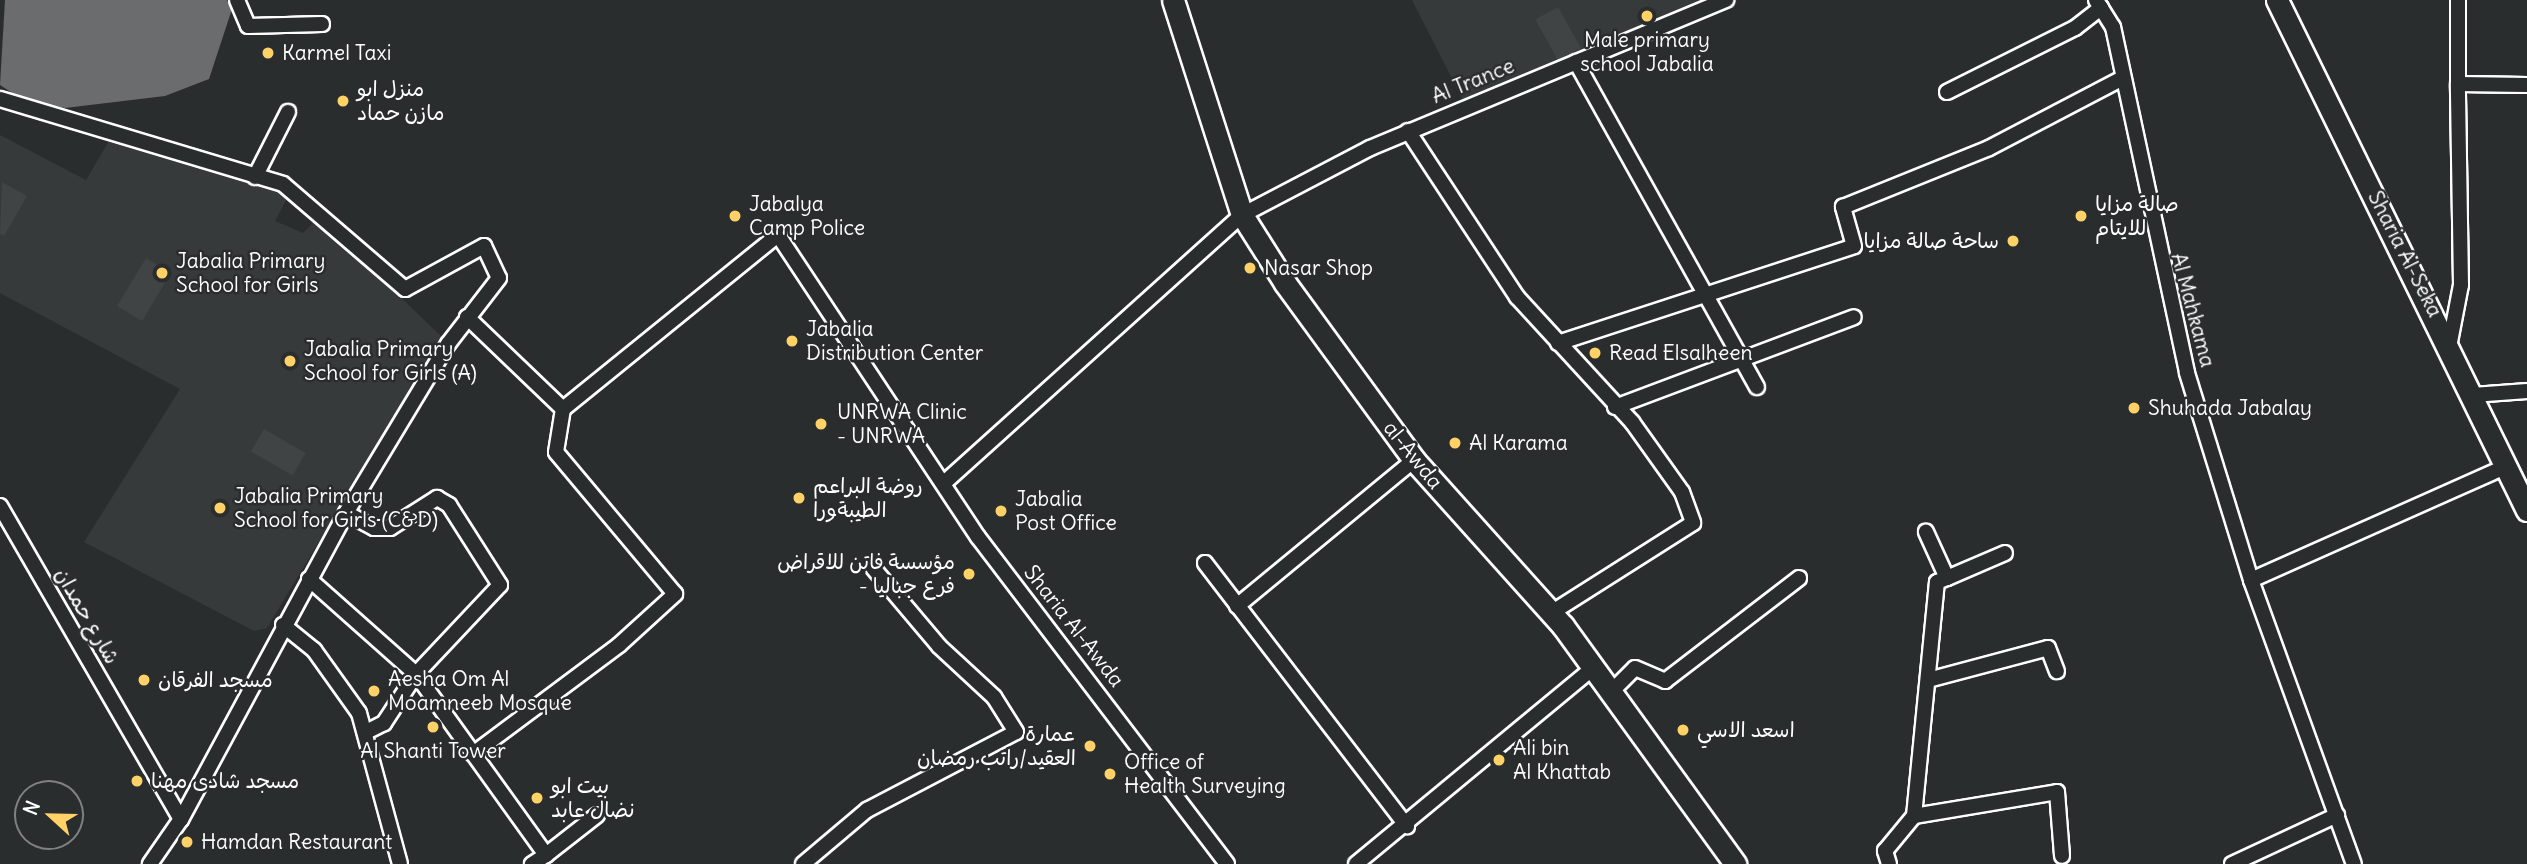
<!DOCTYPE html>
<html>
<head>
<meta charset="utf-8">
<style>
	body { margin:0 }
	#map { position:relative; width:2527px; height:864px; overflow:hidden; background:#2a2d2e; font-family:Delius,"Playpen Sans Arabic",sans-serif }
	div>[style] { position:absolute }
	.built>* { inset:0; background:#373a3b }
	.green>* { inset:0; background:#414445; transform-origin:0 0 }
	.water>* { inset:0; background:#6a6c6d }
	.roads { filter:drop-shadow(2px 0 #fff) drop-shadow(-2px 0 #fff) drop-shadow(0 2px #fff) drop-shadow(0 -2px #fff) }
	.street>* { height:14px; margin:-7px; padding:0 7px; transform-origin:7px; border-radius:7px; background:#2a2d2e }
	.secondary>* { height:21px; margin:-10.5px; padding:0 10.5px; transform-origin:10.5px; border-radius:10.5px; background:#2a2d2e }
	.dots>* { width:19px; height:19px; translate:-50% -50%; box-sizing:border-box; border:4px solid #2a2d2e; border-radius:50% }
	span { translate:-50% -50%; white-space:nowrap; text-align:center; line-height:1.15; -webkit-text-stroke:5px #2a2d2e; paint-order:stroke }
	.poi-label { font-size:21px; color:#fff }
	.left { translate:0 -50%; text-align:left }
	.right { translate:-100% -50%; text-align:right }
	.street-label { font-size:21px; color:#fff }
	.north { position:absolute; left:14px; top:780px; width:70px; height:70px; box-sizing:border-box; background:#2a2d2e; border:2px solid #7f8182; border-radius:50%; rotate:292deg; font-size:19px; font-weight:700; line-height:28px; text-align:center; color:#fff }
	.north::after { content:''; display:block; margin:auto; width:24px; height:32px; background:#ffd166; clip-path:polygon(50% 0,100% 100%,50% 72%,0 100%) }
</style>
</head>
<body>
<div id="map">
	<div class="built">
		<i style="clip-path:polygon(1412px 0,1707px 0,1463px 100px)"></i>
		<i style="clip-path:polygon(0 135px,86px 180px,109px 141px,290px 193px,275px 221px,303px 233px,318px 218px,442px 337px,267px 628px,254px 631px,84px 542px,180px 389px,0 293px)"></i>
	</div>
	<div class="green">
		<i style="left:1558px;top:7px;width:47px;height:26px;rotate:61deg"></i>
		<i style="clip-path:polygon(2px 182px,27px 196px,4px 236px,0 234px)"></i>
		<i style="left:146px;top:258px;width:29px;height:56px;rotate:31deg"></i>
		<i style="left:264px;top:429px;width:48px;height:26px;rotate:30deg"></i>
	</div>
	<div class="water">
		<i style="clip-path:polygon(5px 0,227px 0,232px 9px,209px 79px,165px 96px,65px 108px,23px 100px,0 85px)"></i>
	</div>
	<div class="roads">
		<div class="street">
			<i style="left:237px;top:0;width:28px;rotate:67deg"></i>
			<i style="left:248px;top:26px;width:74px;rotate:-1.5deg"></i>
			<i style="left:2096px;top:0;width:32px;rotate:58deg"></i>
			<i style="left:2113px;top:27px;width:354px;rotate:77.9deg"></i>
			<i style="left:2187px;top:373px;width:217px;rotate:72.8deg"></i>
			<i style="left:2251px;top:580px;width:302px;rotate:70.1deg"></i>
			<i style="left:2458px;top:0;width:84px;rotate:90deg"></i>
			<i style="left:2458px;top:84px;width:69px;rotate:0.8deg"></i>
			<i style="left:1576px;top:62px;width:372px;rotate:60.9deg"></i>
			<i style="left:1947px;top:92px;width:143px;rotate:-26.6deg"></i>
			<i style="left:2075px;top:28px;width:33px;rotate:-38deg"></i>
			<i style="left:0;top:99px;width:295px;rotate:16.7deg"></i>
			<i style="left:283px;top:184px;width:161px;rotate:40.7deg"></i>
			<i style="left:405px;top:289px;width:90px;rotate:-28.6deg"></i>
			<i style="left:484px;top:246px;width:35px;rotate:65deg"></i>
			<i style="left:499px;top:278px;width:83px;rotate:127.7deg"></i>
			<i style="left:448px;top:344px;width:197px;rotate:121.1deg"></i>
			<i style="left:346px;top:513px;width:348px;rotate:118.3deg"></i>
			<i style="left:181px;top:819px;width:55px;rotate:124.6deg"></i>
			<i style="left:1408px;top:131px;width:199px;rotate:56.7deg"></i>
			<i style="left:1517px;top:297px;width:170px;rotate:47.4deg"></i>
			<i style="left:1632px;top:422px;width:86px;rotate:54.5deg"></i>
			<i style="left:1682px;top:492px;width:33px;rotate:70deg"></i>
			<i style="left:1693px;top:523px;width:168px;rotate:147.6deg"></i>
			<i style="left:255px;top:177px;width:73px;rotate:-63.1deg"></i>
			<i style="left:467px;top:317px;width:133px;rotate:43.8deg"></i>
			<i style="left:563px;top:409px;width:277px;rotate:-39deg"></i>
			<i style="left:778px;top:235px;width:362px;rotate:56.5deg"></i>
			<i style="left:978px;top:537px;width:411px;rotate:52.7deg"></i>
			<i style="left:2450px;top:342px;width:58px;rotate:-79.1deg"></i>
			<i style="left:2461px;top:285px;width:201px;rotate:-90.9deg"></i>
			<i style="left:1558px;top:343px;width:311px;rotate:-18.1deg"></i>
			<i style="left:1854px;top:246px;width:41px;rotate:-105.8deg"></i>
			<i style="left:1843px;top:207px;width:157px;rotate:-22deg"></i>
			<i style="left:1989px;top:148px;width:151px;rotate:-27.6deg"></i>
			<i style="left:2473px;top:395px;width:54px;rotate:-4.2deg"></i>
			<i style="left:1615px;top:407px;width:255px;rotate:-20.6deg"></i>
			<i style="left:944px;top:483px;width:401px;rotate:-42deg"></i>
			<i style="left:1242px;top:215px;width:144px;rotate:-27.6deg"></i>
			<i style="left:1370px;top:148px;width:386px;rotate:-22.6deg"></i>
			<i style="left:0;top:506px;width:362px;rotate:60deg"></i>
			<i style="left:346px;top:513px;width:32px;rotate:28deg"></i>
			<i style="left:374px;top:528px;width:16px"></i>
			<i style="left:390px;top:528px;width:56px;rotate:-32.6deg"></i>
			<i style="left:437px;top:498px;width:14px;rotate:30deg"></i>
			<i style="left:449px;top:505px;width:95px;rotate:57.5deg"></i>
			<i style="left:500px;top:585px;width:122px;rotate:133.3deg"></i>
			<i style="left:416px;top:674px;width:59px;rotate:123.1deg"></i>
			<i style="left:384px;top:723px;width:20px;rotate:153deg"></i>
			<i style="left:1205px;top:563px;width:332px;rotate:52.5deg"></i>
			<i style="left:1947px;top:578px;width:63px;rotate:-23.3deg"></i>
			<i style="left:309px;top:579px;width:143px;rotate:41.6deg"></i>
			<i style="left:416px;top:674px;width:223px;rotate:54.3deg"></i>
			<i style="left:546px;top:855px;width:17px;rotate:147deg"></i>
			<i style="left:2251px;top:580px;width:280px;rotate:-24deg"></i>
			<i style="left:1237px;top:606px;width:229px;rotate:-39.5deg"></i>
			<i style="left:283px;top:625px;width:40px;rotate:39deg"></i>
			<i style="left:314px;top:650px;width:77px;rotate:54.5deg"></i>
			<i style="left:359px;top:713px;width:156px;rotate:74.8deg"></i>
			<i style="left:1928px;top:680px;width:124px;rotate:-14.9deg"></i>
			<i style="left:2048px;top:648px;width:25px;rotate:69deg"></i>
			<i style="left:1610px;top:693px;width:35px;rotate:-45deg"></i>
			<i style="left:1635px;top:668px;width:33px;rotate:23deg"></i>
			<i style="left:1665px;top:681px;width:169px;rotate:-37.5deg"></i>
			<i style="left:473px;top:754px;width:182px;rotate:-36.7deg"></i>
			<i style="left:619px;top:645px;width:76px;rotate:-42.3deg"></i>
			<i style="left:675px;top:594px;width:185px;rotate:-130deg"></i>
			<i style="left:556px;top:452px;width:44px;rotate:-80.8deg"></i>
			<i style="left:1914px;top:816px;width:145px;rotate:-9.5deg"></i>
			<i style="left:2057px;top:792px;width:64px;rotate:85.5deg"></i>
			<i style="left:546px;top:855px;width:65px;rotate:-38.1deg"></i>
			<i style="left:803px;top:864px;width:84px;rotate:-40.2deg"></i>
			<i style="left:867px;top:810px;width:168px;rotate:-27.6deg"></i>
			<i style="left:1016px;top:732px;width:41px;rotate:-122.2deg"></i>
			<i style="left:994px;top:697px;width:75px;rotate:-137.2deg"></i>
			<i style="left:939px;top:646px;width:102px;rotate:-130.2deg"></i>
			<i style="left:1356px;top:864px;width:309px;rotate:-39.6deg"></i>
			<i style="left:1889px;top:864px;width:14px;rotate:-107deg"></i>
			<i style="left:1885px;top:851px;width:45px;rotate:-50.4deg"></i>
			<i style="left:1914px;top:816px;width:235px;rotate:-84.4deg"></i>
			<i style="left:1937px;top:582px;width:11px;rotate:-22deg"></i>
			<i style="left:1947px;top:578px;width:51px;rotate:-114.5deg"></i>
			<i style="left:2232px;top:864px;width:116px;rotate:-25deg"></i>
		</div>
		<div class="secondary">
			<i style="left:1173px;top:0;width:226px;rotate:72.2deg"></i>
			<i style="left:1242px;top:215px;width:80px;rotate:57.7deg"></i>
			<i style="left:1285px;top:283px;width:219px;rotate:53.9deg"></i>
			<i style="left:1414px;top:460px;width:223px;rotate:48.1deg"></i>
			<i style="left:1563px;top:626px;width:294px;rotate:54.1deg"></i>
			<i style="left:2277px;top:0;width:568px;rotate:63.89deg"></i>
		</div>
	</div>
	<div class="dots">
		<i style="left:1647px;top:16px;background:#ffd166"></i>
		<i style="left:268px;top:53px;background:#ffd166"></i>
		<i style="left:343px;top:101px;background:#ffd166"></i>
		<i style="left:735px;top:216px;background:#ffd166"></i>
		<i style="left:2081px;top:216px;background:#ffd166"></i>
		<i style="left:2013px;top:241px;background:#ffd166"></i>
		<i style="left:1250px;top:268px;background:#ffd166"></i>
		<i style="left:162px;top:273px;background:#ffd166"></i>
		<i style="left:792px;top:341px;background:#ffd166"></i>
		<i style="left:1595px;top:353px;background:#ffd166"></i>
		<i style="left:290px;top:361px;background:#ffd166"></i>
		<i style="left:2134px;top:408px;background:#ffd166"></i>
		<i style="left:821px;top:424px;background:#ffd166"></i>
		<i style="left:1455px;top:443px;background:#ffd166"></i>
		<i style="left:799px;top:498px;background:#ffd166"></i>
		<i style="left:220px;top:508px;background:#ffd166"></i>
		<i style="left:1001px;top:511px;background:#ffd166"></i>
		<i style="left:969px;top:574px;background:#ffd166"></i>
		<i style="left:144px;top:680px;background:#ffd166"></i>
		<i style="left:374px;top:691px;background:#ffd166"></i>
		<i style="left:433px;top:727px;background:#ffd166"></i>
		<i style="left:1683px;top:730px;background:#ffd166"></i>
		<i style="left:1090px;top:746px;background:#ffd166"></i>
		<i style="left:1499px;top:760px;background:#ffd166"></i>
		<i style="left:1110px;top:774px;background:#ffd166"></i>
		<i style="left:137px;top:781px;background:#ffd166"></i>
		<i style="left:537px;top:798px;background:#ffd166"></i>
		<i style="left:187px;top:842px;background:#ffd166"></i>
	</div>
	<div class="poi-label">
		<span style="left:1647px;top:52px">Male primary<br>school Jabalia</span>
		<span class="left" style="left:282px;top:53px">Karmel Taxi</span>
		<span class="left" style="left:357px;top:101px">منزل ابو<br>مازن حماد</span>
		<span class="left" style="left:749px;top:216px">Jabalya<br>Camp Police</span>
		<span class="left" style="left:2095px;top:216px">صالة مزايا<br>للايتام</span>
		<span class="right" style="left:1999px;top:241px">ساحة صالة مزايا</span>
		<span class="left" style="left:176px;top:273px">Jabalia Primary<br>School for Girls</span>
		<span class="left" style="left:1264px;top:268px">Nasar Shop</span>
		<span class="left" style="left:806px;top:341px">Jabalia<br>Distribution Center</span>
		<span class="left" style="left:304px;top:361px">Jabalia Primary<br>School for Girls (A)</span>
		<span class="left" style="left:1609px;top:353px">Read Elsalheen</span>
		<span class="left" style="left:2148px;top:408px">Shuhada Jabalay</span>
		<span class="left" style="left:837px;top:424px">UNRWA Clinic<br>- UNRWA</span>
		<span class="left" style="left:1469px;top:443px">Al Karama</span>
		<span class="left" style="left:813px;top:498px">روضة البراعم<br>الطيبةورا</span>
		<span class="left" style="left:234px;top:508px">Jabalia Primary<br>School for Girls (C&amp;D)</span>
		<span class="left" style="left:1015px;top:511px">Jabalia<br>Post Office</span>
		<span class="right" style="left:955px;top:574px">مؤسسة فاتن للاقراض<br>- فرع جباليا</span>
		<span class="left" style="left:388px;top:691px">Aesha Om Al<br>Moamneeb Mosque</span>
		<span class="left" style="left:158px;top:680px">مسجد الفرقان</span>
		<span class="left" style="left:1697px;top:730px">اسعد الاسي</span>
		<span class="right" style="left:1076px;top:746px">عمارة<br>العقيد/راتب رمضان</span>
		<span class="left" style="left:1513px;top:760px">Ali bin<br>Al Khattab</span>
		<span style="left:433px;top:751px">Al Shanti Tower</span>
		<span class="left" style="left:1124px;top:774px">Office of<br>Health Surveying</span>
		<span class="left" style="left:151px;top:781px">مسجد شادى مهنا</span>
		<span class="left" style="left:551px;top:798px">بيت ابو<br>نضال عابد</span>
		<span class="left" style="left:201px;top:842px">Hamdan Restaurant</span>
	</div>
	<div class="street-label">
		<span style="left:1473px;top:81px;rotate:-22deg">Al Trance</span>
		<span style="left:2405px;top:254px;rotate:63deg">Sharia Al-Seka</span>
		<span style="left:2193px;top:310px;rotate:75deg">Al Mahkama</span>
		<span style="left:1413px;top:455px;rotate:51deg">al-Awda</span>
		<span style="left:87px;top:616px;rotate:60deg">شارع حمدان</span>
		<span style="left:1074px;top:626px;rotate:52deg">Sharia Al-Awda</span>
	</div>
	<div class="north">N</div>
</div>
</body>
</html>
